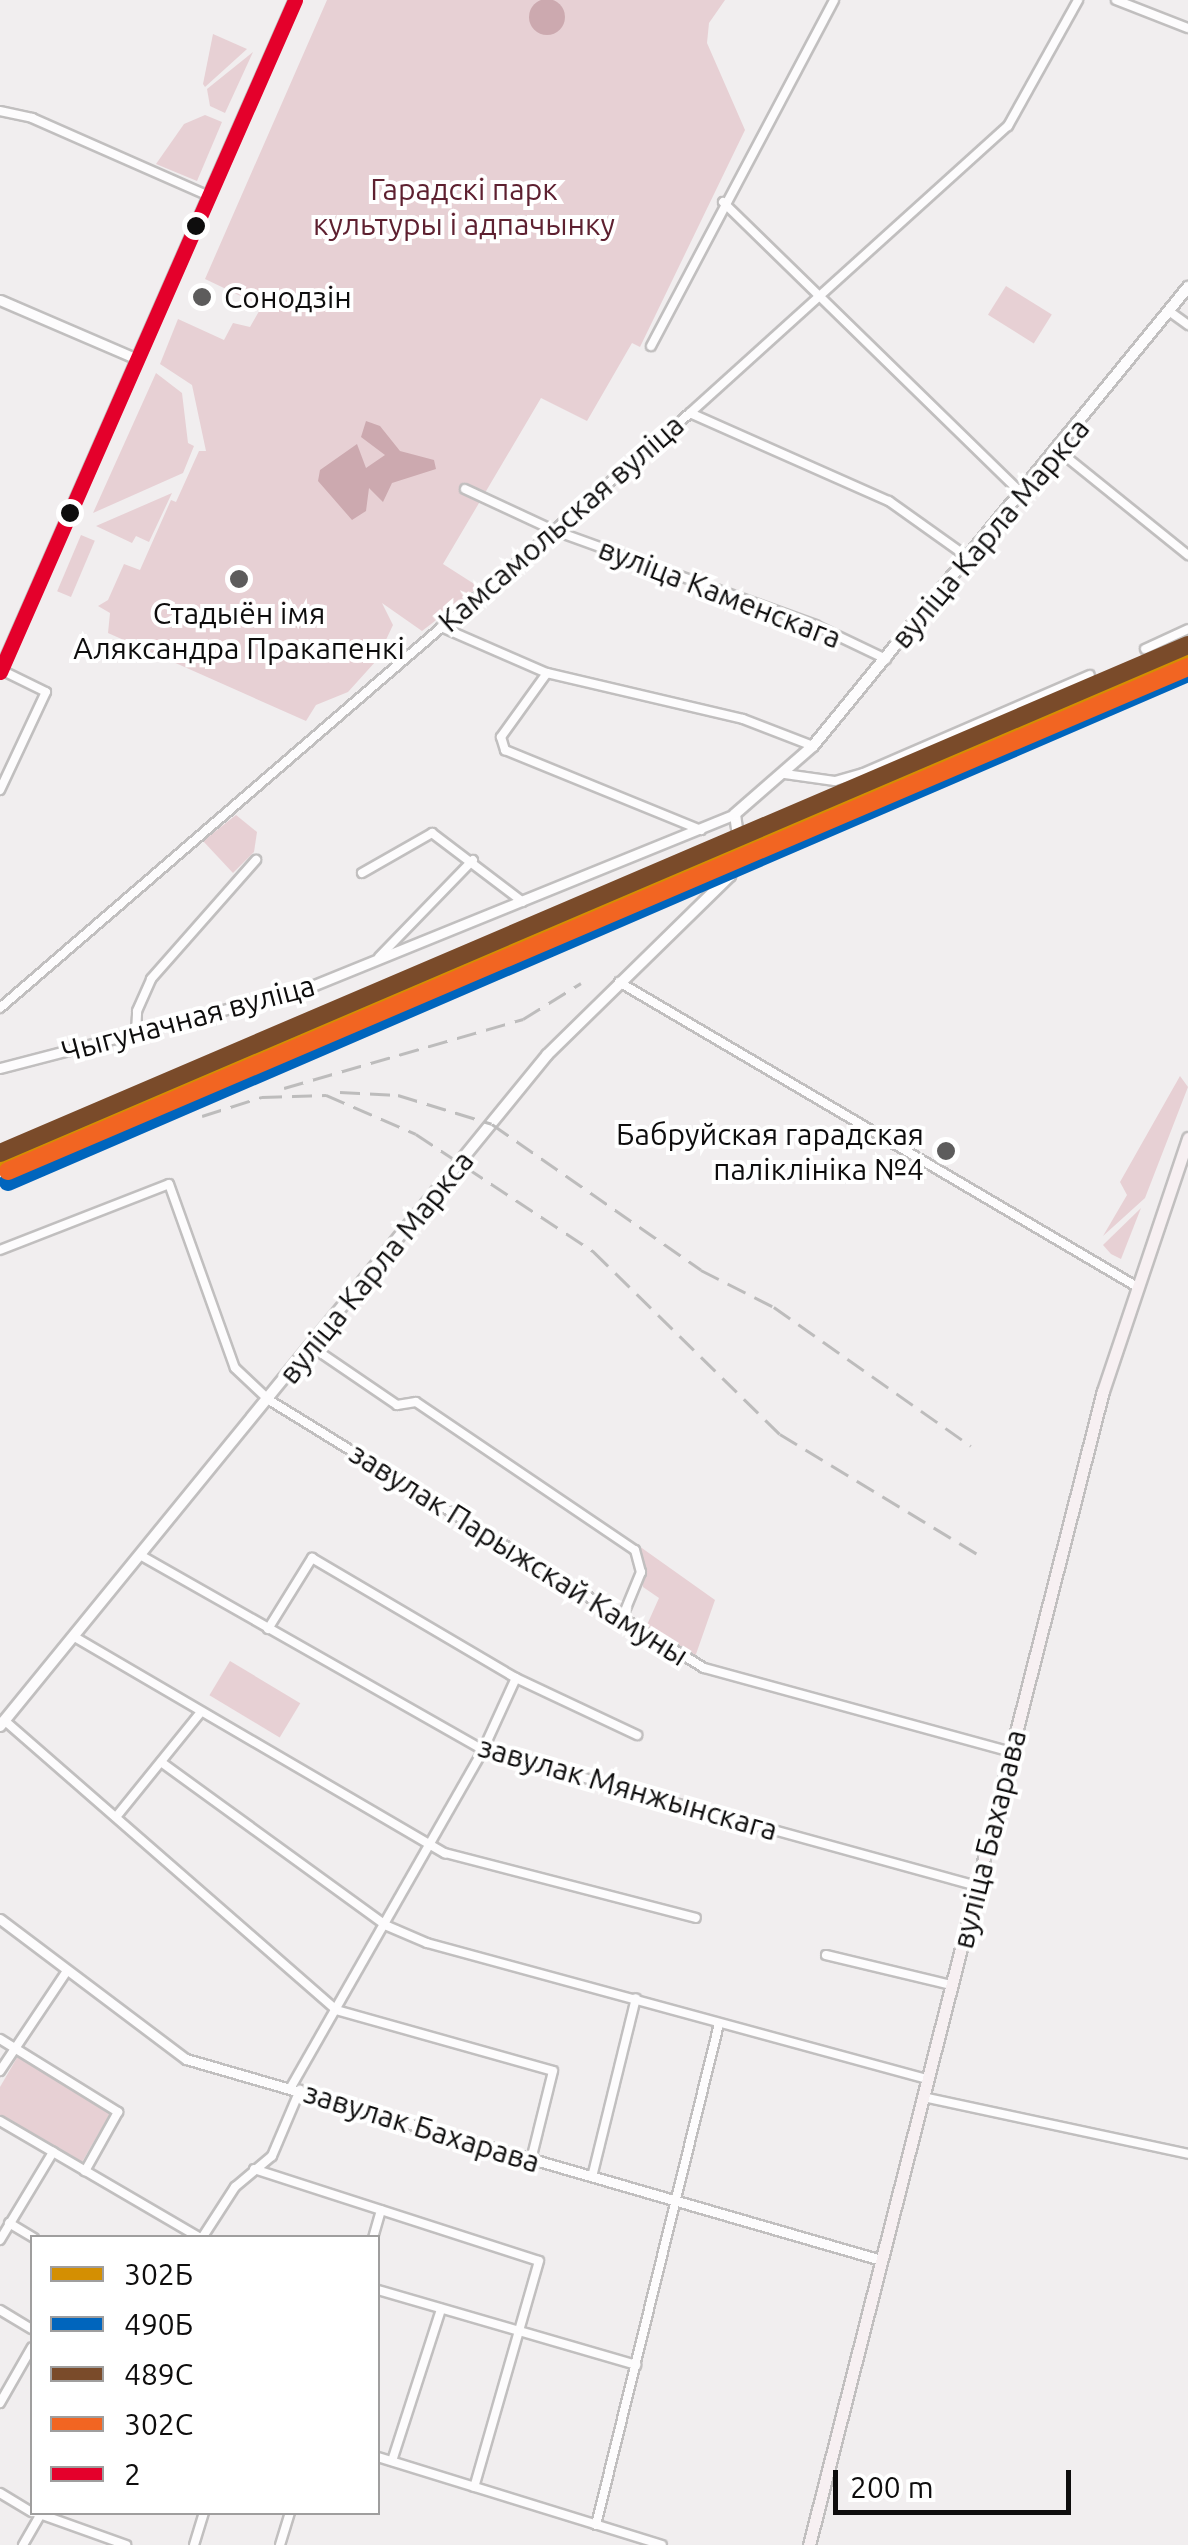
<!DOCTYPE html>
<html>
<head>
<meta charset="utf-8">
<style>
	body { margin:0 }
	#map { position:relative; width:1188px; height:2545px; overflow:hidden; background:#f1eeef; font-family:Ubuntu,sans-serif }
	div>[style] { position:absolute }
	.green>* { inset:0; background:#e7d0d4; transform-origin:0 0 }
	.water>* { inset:0; background:#cca9af }
	.round { border-radius:50% }
	.roads { filter:drop-shadow(2px 0 #c1bfbf) drop-shadow(-2px 0 #c1bfbf) drop-shadow(0 2px #c1bfbf) drop-shadow(0 -2px #c1bfbf) }
	.minor>* { height:8px; margin:-4px; padding:0 4px; transform-origin:4px; border-radius:4px; background:#fdfcfd }
	.tertiary>* { height:9px; margin:-4.5px; padding:0 4.5px; transform-origin:4.5px; border-radius:4.5px; background:#fdfcfd }
	.secondary>* { height:10px; margin:-5px; padding:0 5px; transform-origin:5px; border-radius:5px; background:#fdfcfd }
	.primary>* { height:11px; margin:-5.5px; padding:0 5.5px; transform-origin:5.5px; border-radius:5.5px; background:#f7f0f2 }
	.rail>* { height:2.5px; margin-top:-1.25px; transform-origin:0; background:repeating-linear-gradient(90deg,#bdbcbc 0 20px,transparent 0 30px) }
	.bus-1>* { height:15px; margin:-7.5px; padding:0 7.5px; transform-origin:7.5px; border-radius:7.5px; background:#e4002b }
	.rail-1>* { height:18px; margin:-9px; padding:0 9px; transform-origin:9px; border-radius:9px; background:#d48f02 }
	.rail-2>* { height:18px; margin:-9px; padding:0 9px; transform-origin:9px; border-radius:9px; background:#0065bd }
	.rail-3>* { height:18px; margin:-9px; padding:0 9px; transform-origin:9px; border-radius:9px; background:#7a4b2a }
	.rail-4>* { height:18px; margin:-9px; padding:0 9px; transform-origin:9px; border-radius:9px; background:#f26522 }
	.dots>* { width:28px; height:28px; translate:-50% -50%; box-sizing:border-box; border:5px solid #fff; border-radius:50% }
	span { translate:-50% -50%; white-space:nowrap; text-align:center; line-height:1.15; -webkit-text-stroke:8px #fff; paint-order:stroke }
	.park-label { font-size:30px; color:#5e2030 }
	.poi-label { font-size:30px; color:#0e0d0d }
	.left { translate:0 -50%; text-align:left }
	.right { translate:-100% -50%; text-align:right }
	.street-label { font-size:30px; color:#0e0d0d }
	.legend { position:absolute; left:30px; top:2235px; width:350px; height:280px; box-sizing:border-box; background:#fff; border:2px solid #9f9e9e; margin:0; padding:12px 18px; list-style:none; font-size:30px; color:#0e0d0d }
	.legend li { display:flex; align-items:center; gap:20px; height:50px }
	.legend b { width:50px; border:2px solid #9f9e9e }
	.scale { position:absolute; left:833px; top:2470px; width:238px; height:45px; box-sizing:border-box; border:5px solid #0e0d0d; border-top:0; padding-left:12px; font-size:30px; line-height:35px; white-space:nowrap; color:#0e0d0d; -webkit-text-stroke:8px #fff; paint-order:stroke }
</style>
</head>
<body>
<div id="map">
	<div class="green">
		<i style="clip-path:polygon(327px 0,725px 0,709px 23px,707px 43px,745px 130px,640px 347px,632px 343px,587px 421px,541px 398px,443px 564px,479px 587px,422px 631px,382px 603px,393px 625px,376px 661px,348px 692px,316px 705px,306px 721px,108px 633px,110px 613px,98px 606px,108px 600px,124px 564px,140px 570px,171px 500px,176px 502px,199px 451px,206px 451px,192px 385px,160px 364px,178px 319px,224px 340px,233px 323px,250px 327px,262px 306px,205px 279px)"></i>
		<i style="clip-path:polygon(213px 34px,247px 49px,205px 87px,203px 84px)"></i>
		<i style="clip-path:polygon(253px 52px,225px 113px,210px 106px,207px 89px)"></i>
		<i style="clip-path:polygon(205px 115px,222px 122px,197px 181px,156px 164px,184px 124px)"></i>
		<i style="left:1006px;top:286px;width:54px;height:34px;rotate:32deg"></i>
		<i style="clip-path:polygon(156px 373px,182px 393px,188px 443px,194px 446px,183px 473px,93px 513px)"></i>
		<i style="clip-path:polygon(172px 493px,149px 542px,136px 536px,132px 543px,96px 526px)"></i>
		<i style="left:81px;top:535px;width:15px;height:61px;rotate:23deg"></i>
		<i style="clip-path:polygon(236px 815px,257px 832px,254px 852px,233px 873px,203px 841px)"></i>
		<i style="clip-path:polygon(1180px 1076px,1188px 1087px,1145px 1198px,1103px 1236px,1127px 1195px,1120px 1182px)"></i>
		<i style="clip-path:polygon(1141px 1208px,1121px 1259px,1111px 1254px,1103px 1245px)"></i>
		<i style="clip-path:polygon(639px 1546px,715px 1600px,695px 1657px,646px 1627px,659px 1598px,643px 1587px)"></i>
		<i style="left:230px;top:1661px;width:82px;height:40px;rotate:31deg"></i>
		<i style="clip-path:polygon(18px 2056px,111px 2112px,81px 2164px,0 2115px,0 2087px)"></i>
	</div>
	<div class="water">
		<i class="round" style="left:529px;top:-1px;width:36px;height:36px"></i>
		<i style="clip-path:polygon(366px 421px,380px 426px,400px 451px,434px 460px,436px 469px,392px 483px,383px 502px,369px 488px,366px 511px,352px 520px,318px 481px,320px 470px,357px 444px,366px 468px,385px 455px,361px 437px)"></i>
	</div>
	<div class="roads">
		<div class="minor">
			<i style="left:1116px;top:0;width:77px;rotate:21.3deg"></i>
			<i style="left:0;top:111px;width:33px;rotate:12deg"></i>
			<i style="left:32px;top:118px;width:193px;rotate:23.8deg"></i>
			<i style="left:723px;top:202px;width:419px;rotate:44.3deg"></i>
			<i style="left:1169px;top:311px;width:24px;rotate:36deg"></i>
			<i style="left:651px;top:346px;width:391px;rotate:-62.1deg"></i>
			<i style="left:690px;top:413px;width:218px;rotate:23.9deg"></i>
			<i style="left:889px;top:501px;width:98px;rotate:35.5deg"></i>
			<i style="left:1059px;top:451px;width:166px;rotate:38.9deg"></i>
			<i style="left:465px;top:489px;width:97px;rotate:25deg"></i>
			<i style="left:553px;top:530px;width:279px;rotate:19.9deg"></i>
			<i style="left:815px;top:625px;width:79px;rotate:25.6deg"></i>
			<i style="left:441px;top:627px;width:116px;rotate:23.5deg"></i>
			<i style="left:547px;top:673px;width:201px;rotate:13.2deg"></i>
			<i style="left:743px;top:719px;width:75px;rotate:21.1deg"></i>
			<i style="left:1145px;top:649px;width:47px;rotate:-24.9deg"></i>
			<i style="left:547px;top:673px;width:79px;rotate:125.7deg"></i>
			<i style="left:501px;top:737px;width:14px;rotate:73deg"></i>
			<i style="left:505px;top:750px;width:212px;rotate:22.2deg"></i>
			<i style="left:785px;top:774px;width:50px;rotate:8deg"></i>
			<i style="left:835px;top:781px;width:29px;rotate:-16deg"></i>
			<i style="left:863px;top:773px;width:247px;rotate:-23.4deg"></i>
			<i style="left:0;top:790px;width:108px;rotate:-64.9deg"></i>
			<i style="left:46px;top:692px;width:50px;rotate:-153.9deg"></i>
			<i style="left:362px;top:873px;width:81px;rotate:-29.7deg"></i>
			<i style="left:432px;top:833px;width:114px;rotate:37.2deg"></i>
			<i style="left:379px;top:957px;width:135px;rotate:-45.9deg"></i>
			<i style="left:619px;top:982px;width:598px;rotate:30.47deg"></i>
			<i style="left:0;top:1008px;width:911px;rotate:-40.77deg"></i>
			<i style="left:690px;top:413px;width:428px;rotate:-42.1deg"></i>
			<i style="left:1008px;top:126px;width:144px;rotate:-60.9deg"></i>
			<i style="left:136px;top:1033px;width:22px;rotate:-87deg"></i>
			<i style="left:137px;top:1011px;width:35px;rotate:-66deg"></i>
			<i style="left:151px;top:979px;width:159px;rotate:-48.6deg"></i>
			<i style="left:0;top:1250px;width:181px;rotate:-21.3deg"></i>
			<i style="left:169px;top:1184px;width:195px;rotate:70.3deg"></i>
			<i style="left:235px;top:1368px;width:47px;rotate:43.3deg"></i>
			<i style="left:269px;top:1400px;width:511px;rotate:31.64deg"></i>
			<i style="left:704px;top:1668px;width:318px;rotate:15.3deg"></i>
			<i style="left:312px;top:1347px;width:103px;rotate:34.3deg"></i>
			<i style="left:397px;top:1405px;width:19px;rotate:-9deg"></i>
			<i style="left:416px;top:1402px;width:264px;rotate:34.1deg"></i>
			<i style="left:635px;top:1550px;width:23px;rotate:75deg"></i>
			<i style="left:641px;top:1572px;width:50px;rotate:112.4deg"></i>
			<i style="left:140px;top:1555px;width:395px;rotate:29.6deg"></i>
			<i style="left:483px;top:1750px;width:512px;rotate:15.39deg"></i>
			<i style="left:268px;top:1629px;width:84px;rotate:-58.2deg"></i>
			<i style="left:312px;top:1558px;width:237px;rotate:30.5deg"></i>
			<i style="left:516px;top:1678px;width:134px;rotate:25.2deg"></i>
			<i style="left:73px;top:1636px;width:431px;rotate:30.3deg"></i>
			<i style="left:445px;top:1853px;width:259px;rotate:14.5deg"></i>
			<i style="left:4px;top:1720px;width:441px;rotate:41.1deg"></i>
			<i style="left:336px;top:2010px;width:225px;rotate:15.7deg"></i>
			<i style="left:553px;top:2071px;width:92px;rotate:103.9deg"></i>
			<i style="left:161px;top:1762px;width:277px;rotate:36deg"></i>
			<i style="left:385px;top:1925px;width:46px;rotate:23.2deg"></i>
			<i style="left:427px;top:1943px;width:518px;rotate:15.22deg"></i>
			<i style="left:116px;top:1817px;width:135px;rotate:-51deg"></i>
			<i style="left:826px;top:1955px;width:129px;rotate:13.5deg"></i>
			<i style="left:0;top:2039px;width:139px;rotate:31.7deg"></i>
			<i style="left:118px;top:2112px;width:68px;rotate:119.2deg"></i>
			<i style="left:0;top:2071px;width:120px;rotate:-56.2deg"></i>
			<i style="left:291px;top:2087px;width:388px;rotate:-60.3deg"></i>
			<i style="left:483px;top:1750px;width:79px;rotate:-65.4deg"></i>
			<i style="left:923px;top:2097px;width:271px;rotate:12.1deg"></i>
			<i style="left:0;top:2121px;width:232px;rotate:30.3deg"></i>
			<i style="left:254px;top:2169px;width:299px;rotate:17.9deg"></i>
			<i style="left:539px;top:2261px;width:235px;rotate:106deg"></i>
			<i style="left:592px;top:2177px;width:184px;rotate:-76.2deg"></i>
			<i style="left:9px;top:2223px;width:29px;rotate:31deg"></i>
			<i style="left:202px;top:2238px;width:61px;rotate:-57.1deg"></i>
			<i style="left:235px;top:2187px;width:48px;rotate:-40deg"></i>
			<i style="left:272px;top:2156px;width:72px;rotate:-67deg"></i>
			<i style="left:373px;top:2238px;width:29px;rotate:-74deg"></i>
			<i style="left:0;top:2240px;width:103px;rotate:-58.9deg"></i>
			<i style="left:378px;top:2290px;width:269px;rotate:16.2deg"></i>
			<i style="left:0;top:2310px;width:37px;rotate:31deg"></i>
			<i style="left:0;top:2403px;width:64px;rotate:-60.3deg"></i>
			<i style="left:378px;top:2457px;width:297px;rotate:17.2deg"></i>
			<i style="left:392px;top:2461px;width:160px;rotate:-72.1deg"></i>
			<i style="left:0;top:2493px;width:37px;rotate:31deg"></i>
			<i style="left:34px;top:2512px;width:98px;rotate:19.7deg"></i>
			<i style="left:596px;top:2525px;width:516px;rotate:-76.21deg"></i>
			<i style="left:23px;top:2545px;width:38px;rotate:-60deg"></i>
			<i style="left:194px;top:2545px;width:34px;rotate:-73deg"></i>
			<i style="left:280px;top:2545px;width:34px;rotate:-73deg"></i>
		</div>
		<div class="tertiary">
			<i style="left:0;top:300px;width:149px;rotate:23.3deg"></i>
			<i style="left:0;top:1068px;width:317px;rotate:-14.6deg"></i>
			<i style="left:307px;top:988px;width:462px;rotate:-22.1deg"></i>
			<i style="left:0;top:1919px;width:233px;rotate:37deg"></i>
			<i style="left:186px;top:2059px;width:723px;rotate:16.13deg"></i>
		</div>
		<div class="secondary">
			<i style="left:0;top:672px;width:734px;rotate:-66.3deg"></i>
			<i style="left:0;top:1726px;width:866px;rotate:-50.81deg"></i>
			<i style="left:547px;top:1055px;width:256px;rotate:-44.4deg"></i>
			<i style="left:730px;top:876px;width:28px;rotate:-69deg"></i>
			<i style="left:740px;top:850px;width:36px;rotate:-98deg"></i>
			<i style="left:735px;top:814px;width:103px;rotate:-41.1deg"></i>
			<i style="left:813px;top:746px;width:593px;rotate:-50.75deg"></i>
		</div>
		<div class="primary">
			<i style="left:809px;top:2545px;width:1191px;rotate:-75.71deg"></i>
			<i style="left:1103px;top:1391px;width:267px;rotate:-71.4deg"></i>
		</div>
	</div>
	<div class="rail">
		<i style="left:778px;top:850px;width:211px;rotate:-22deg"></i>
		<i style="left:284px;top:1088px;width:249px;rotate:-16.1deg"></i>
		<i style="left:523px;top:1019px;width:68px;rotate:-31.8deg"></i>
		<i style="left:340px;top:1092px;width:58px;rotate:3deg"></i>
		<i style="left:398px;top:1095px;width:98px;rotate:17.1deg"></i>
		<i style="left:492px;top:1124px;width:255px;rotate:34.9deg"></i>
		<i style="left:701px;top:1270px;width:82px;rotate:26.9deg"></i>
		<i style="left:774px;top:1307px;width:241px;rotate:35.2deg"></i>
		<i style="left:202px;top:1116px;width:63px;rotate:-17.6deg"></i>
		<i style="left:262px;top:1097px;width:64px;rotate:-1.8deg"></i>
		<i style="left:326px;top:1095px;width:98px;rotate:23.4deg"></i>
		<i style="left:416px;top:1134px;width:214px;rotate:33.5deg"></i>
		<i style="left:594px;top:1252px;width:260px;rotate:44.4deg"></i>
		<i style="left:780px;top:1434px;width:239px;rotate:31.3deg"></i>
		<i style="left:0;top:1172px;width:306px;rotate:-23.1deg"></i>
		<i style="left:282px;top:1052px;width:183px;rotate:-27deg"></i>
	</div>
	<div class="bus-1">
		<i style="left:0;top:672px;width:734px;rotate:-66.3deg"></i>
	</div>
	<div class="rail-1">
		<i style="left:0;top:1164px;width:1294px;rotate:-23.36deg"></i>
	</div>
	<div class="rail-2">
		<i style="left:8px;top:1182px;width:1285px;rotate:-23.33deg"></i>
	</div>
	<div class="rail-3">
		<i style="left:0;top:1153px;width:1292px;rotate:-23.15deg"></i>
	</div>
	<div class="rail-4">
		<i style="left:8px;top:1171px;width:1283px;rotate:-23.13deg"></i>
	</div>
	<div class="dots">
		<i style="left:196px;top:226px;background:#0e0d0d"></i>
		<i style="left:202px;top:297px;background:#5d5c5c"></i>
		<i style="left:70px;top:513px;background:#0e0d0d"></i>
		<i style="left:239px;top:579px;background:#5d5c5c"></i>
		<i style="left:946px;top:1151px;background:#5d5c5c"></i>
	</div>
	<div class="park-label">
		<span style="left:464px;top:206px">Гарадскі парк<br>культуры і адпачынку</span>
	</div>
	<div class="poi-label">
		<span class="left" style="left:224px;top:297px">Сонодзін</span>
		<span style="left:239px;top:630px">Стадыён імя<br>Аляксандра Пракапенкі</span>
		<span class="right" style="left:924px;top:1151px">Бабруйская гарадская<br>паліклініка №4</span>
	</div>
	<div class="street-label">
		<span style="left:561px;top:523px;rotate:-41deg">Камсамольская вуліца</span>
		<span style="left:990px;top:533px;rotate:-50deg">вуліца Карла Маркса</span>
		<span style="left:720px;top:593px;rotate:21deg">вуліца Каменскага</span>
		<span style="left:188px;top:1018px;rotate:-15deg">Чыгуначная вуліца</span>
		<span style="left:376px;top:1267px;rotate:-51deg">вуліца Карла Маркса</span>
		<span style="left:519px;top:1554px;rotate:32deg">завулак Парыжскай Камуны</span>
		<span style="left:628px;top:1788px;rotate:16deg">завулак Мянжынскага</span>
		<span style="left:989px;top:1839px;rotate:-76deg">вуліца Бахарава</span>
		<span style="left:422px;top:2127px;rotate:17deg">завулак Бахарава</span>
	</div>
	<ul class="legend">
	<li><b style="height:12px;background:#d48f02"></b>302Б</li>
	<li><b style="height:12px;background:#0065bd"></b>490Б</li>
	<li><b style="height:12px;background:#7a4b2a"></b>489С</li>
	<li><b style="height:12px;background:#f26522"></b>302С</li>
	<li><b style="height:12px;background:#e4002b"></b>2</li>
	</ul>
	<div class="scale">200 m</div>
</div>
</body>
</html>
